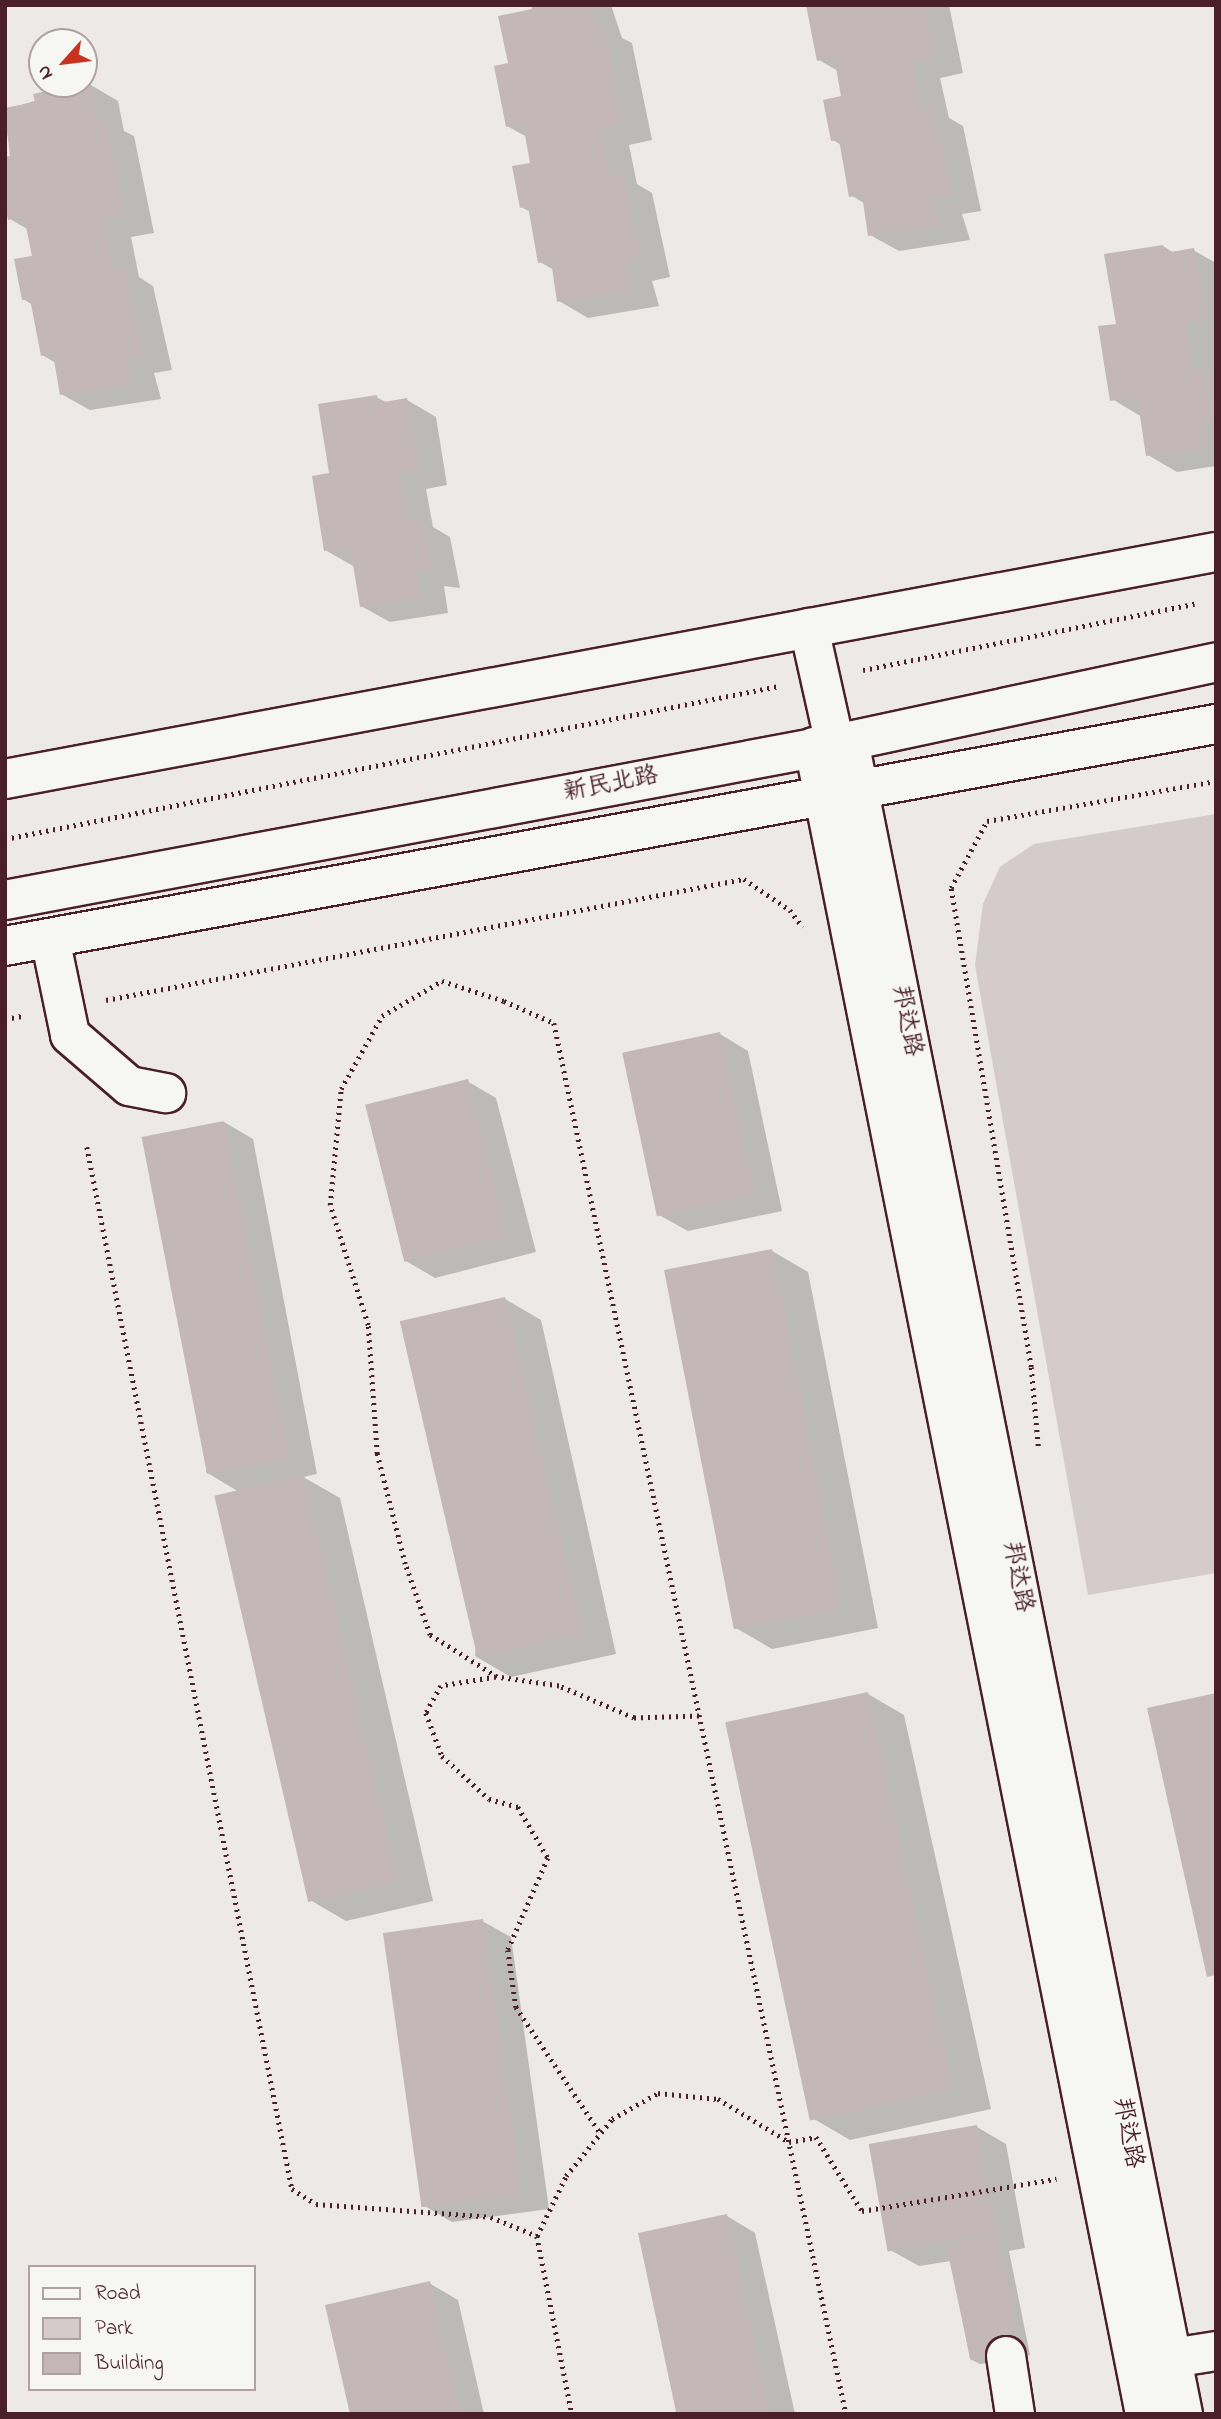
<!DOCTYPE html>
<html>
<head>
<meta charset="utf-8">
<style>
	body { margin:0 }
	#map { position:relative; width:1221px; height:2419px; overflow:hidden; background:#ece9e6; font-family:"Indie Flower","LXGW WenKai TC",sans-serif }
	div>[style] { position:absolute }
	.green>* { inset:0; background:#d4cbca }
	.shadow>* { inset:0; background:#0003 }
	.building>* { inset:0; background:#c4b7b7; transform-origin:0 0 }
	.path>* { height:4.5px; margin-top:-2.25px; transform-origin:0; background:repeating-linear-gradient(90deg,#4a1f2b 0 2px,transparent 0 7px) }
	.roads { filter:drop-shadow(2px 0 #4a1f2b) drop-shadow(-2px 0 #4a1f2b) drop-shadow(0 2px #4a1f2b) drop-shadow(0 -2px #4a1f2b) }
	.minor>* { height:38px; margin:-19px; padding:0 19px; transform-origin:19px; border-radius:19px; background:#f6f6f2 }
	span { translate:-50% -50%; white-space:nowrap; text-align:center; line-height:1.15; -webkit-text-stroke:5px #f6f6f2; paint-order:stroke }
	.street-label { font-size:24px; color:#4a1f2b }
	.frame { position:absolute; inset:0; border:7px solid #4a1f2b; pointer-events:none }
	.legend { position:absolute; left:28px; top:2265px; width:228px; height:126px; box-sizing:border-box; background:#f6f6f2; border:2px solid #b1a0a2; margin:0; padding:9px 12px; list-style:none; font-size:21px; color:#4a1f2b }
	.legend li { display:flex; align-items:center; gap:14px; height:35px }
	.legend b { width:35px; border:2px solid #b1a0a2 }
	.north { position:absolute; left:28px; top:28px; width:70px; height:70px; box-sizing:border-box; background:#f6f6f2; border:2px solid #b1a0a2; border-radius:50%; rotate:242deg; font-size:19px; font-weight:700; line-height:28px; text-align:center; color:#4a1f2b }
	.north::after { content:''; display:block; margin:auto; width:24px; height:32px; background:#c8321e; clip-path:polygon(50% 0,100% 100%,50% 72%,0 100%) }
</style>
</head>
<body>
<div id="map">
	<div class="green">
		<i style="clip-path:polygon(1216px 814px,1216px 1573px,1088px 1595px,975px 965px,983px 904px,1000px 867px,1034px 844px)"></i>
	</div>
	<div class="shadow">
		<i style="clip-path:polygon(533px 5px,611px 5px,622px 38px,632px 43px,652px 140px,629px 145px,637px 184px,652px 193px,670px 277px,652px 281px,659px 306px,588px 318px,559px 301px,554px 270px,540px 262px,531px 212px,521px 207px,532px 164px,527px 137px,507px 126px,510px 65px)"></i>
		<i style="clip-path:polygon(808px 5px,949px 5px,963px 73px,940px 78px,949px 118px,963px 126px,981px 211px,962px 214px,970px 240px,899px 251px,870px 235px,865px 204px,851px 195px,841px 145px,833px 140px,843px 98px,838px 71px,819px 60px)"></i>
		<i style="clip-path:polygon(89px 84px,118px 101px,124px 131px,134px 136px,154px 233px,131px 237px,139px 277px,153px 286px,172px 370px,154px 373px,161px 399px,90px 410px,61px 394px,56px 363px,42px 355px,33px 305px,23px 299px,34px 257px,29px 230px,10px 219px,12px 158px,5px 123px,5px 110px)"></i>
		<i style="clip-path:polygon(1163px 246px,1174px 253px,1193px 250px,1216px 263px,1216px 466px,1177px 472px,1148px 455px,1142px 417px,1112px 399px,1118px 325px)"></i>
		<i style="clip-path:polygon(376px 397px,388px 403px,407px 400px,436px 417px,447px 485px,426px 489px,433px 527px,450px 537px,460px 588px,444px 586px,448px 613px,390px 622px,361px 606px,355px 567px,325px 550px,331px 475px)"></i>
		<i style="clip-path:polygon(720px 1034px,748px 1051px,782px 1211px,688px 1231px,659px 1215px)"></i>
		<i style="clip-path:polygon(467px 1081px,496px 1098px,536px 1252px,435px 1278px,406px 1261px)"></i>
		<i style="clip-path:polygon(224px 1122px,253px 1139px,317px 1474px,303px 1477px,340px 1498px,433px 1901px,346px 1921px,310px 1900px,239px 1492px,206px 1472px)"></i>
		<i style="clip-path:polygon(772px 1251px,808px 1272px,878px 1628px,772px 1649px,736px 1628px)"></i>
		<i style="clip-path:polygon(505px 1299px,541px 1320px,616px 1654px,511px 1677px,475px 1656px)"></i>
		<i style="clip-path:polygon(868px 1694px,904px 1715px,991px 2109px,850px 2140px,814px 2119px)"></i>
		<i style="clip-path:polygon(482px 1921px,511px 1937px,549px 2209px,452px 2222px,423px 2205px)"></i>
		<i style="clip-path:polygon(977px 2127px,1006px 2144px,1025px 2248px,1009px 2251px,1030px 2355px,980px 2364px,970px 2359px,951px 2261px,919px 2266px,890px 2250px)"></i>
		<i style="clip-path:polygon(727px 2216px,755px 2233px,795px 2414px,679px 2414px)"></i>
		<i style="clip-path:polygon(429px 2283px,458px 2300px,484px 2414px,352px 2414px)"></i>
	</div>
	<div class="building">
		<i style="clip-path:polygon(532px 5px,591px 5px,595px 26px,603px 25px,624px 123px,601px 129px,610px 177px,623px 174px,642px 261px,624px 265px,631px 290px,557px 302px,551px 261px,538px 263px,528px 206px,520px 208px,512px 166px,530px 163px,523px 124px,506px 127px,494px 66px,508px 63px,498px 16px,532px 9px)"></i>
		<i style="clip-path:polygon(806px 5px,924px 5px,935px 57px,912px 62px,922px 110px,934px 108px,953px 194px,934px 198px,942px 224px,868px 236px,862px 195px,849px 197px,839px 140px,831px 141px,823px 100px,841px 96px,834px 57px,817px 61px)"></i>
		<i style="clip-path:polygon(90px 82px,97px 119px,105px 118px,126px 217px,103px 221px,113px 270px,125px 267px,143px 354px,126px 357px,133px 383px,60px 395px,53px 354px,41px 356px,30px 299px,22px 300px,14px 259px,32px 256px,24px 217px,8px 220px,5px 204px,5px 157px,10px 156px,5px 108px,35px 102px,33px 94px)"></i>
		<i style="clip-path:polygon(1163px 245px,1165px 253px,1194px 248px,1206px 320px,1184px 323px,1193px 371px,1209px 369px,1216px 422px,1202px 420px,1207px 447px,1146px 456px,1137px 396px,1110px 401px,1098px 326px,1116px 324px,1104px 254px)"></i>
		<i style="clip-path:polygon(377px 395px,378px 403px,407px 398px,419px 469px,398px 473px,407px 521px,422px 518px,432px 572px,416px 570px,420px 597px,360px 607px,350px 547px,324px 551px,312px 476px,329px 473px,318px 404px)"></i>
		<i style="left:720px;top:1032px;width:167px;height:100px;rotate:78deg"></i>
		<i style="left:468px;top:1079px;width:162px;height:106px;rotate:76deg"></i>
		<i style="left:224px;top:1121px;width:343px;height:84px;rotate:79deg"></i>
		<i style="left:772px;top:1249px;width:366px;height:110px;rotate:79deg"></i>
		<i style="left:505px;top:1297px;width:345px;height:108px;rotate:77deg"></i>
		<i style="left:304px;top:1475px;width:417px;height:92px;rotate:77deg"></i>
		<i style="left:868px;top:1692px;width:407px;height:146px;rotate:78deg"></i>
		<i style="clip-path:polygon(1216px 1693px,1216px 1975px,1207px 1977px,1147px 1708px)"></i>
		<i style="left:483px;top:1919px;width:277px;height:101px;rotate:82deg"></i>
		<i style="left:977px;top:2125px;width:109px;height:110px;rotate:80deg"></i>
		<i style="left:727px;top:2214px;width:205px;height:91px;rotate:78deg"></i>
		<i style="left:997px;top:2234px;width:118px;height:52px;rotate:78deg"></i>
		<i style="clip-path:polygon(430px 2281px,460px 2414px,350px 2414px,325px 2305px)"></i>
	</div>
	<div class="path">
		<i style="left:863px;top:670px;width:338px;rotate:-11.3deg"></i>
		<i style="left:5px;top:839px;width:789px;rotate:-11.18deg"></i>
		<i style="left:106px;top:1000px;width:649px;rotate:-10.74deg"></i>
		<i style="left:744px;top:879px;width:55px;rotate:34deg"></i>
		<i style="left:790px;top:910px;width:21px;rotate:53deg"></i>
		<i style="left:5px;top:1019px;width:17px;rotate:-10deg"></i>
		<i style="left:87px;top:1147px;width:1062px;rotate:78.87deg"></i>
		<i style="left:292px;top:2189px;width:28px;rotate:32deg"></i>
		<i style="left:316px;top:2204px;width:175px;rotate:4.2deg"></i>
		<i style="left:491px;top:2217px;width:50px;rotate:22.4deg"></i>
		<i style="left:537px;top:2236px;width:181px;rotate:78.9deg"></i>
		<i style="left:1038px;top:1446px;width:79px;rotate:-95.1deg"></i>
		<i style="left:1031px;top:1367px;width:486px;rotate:-99.5deg"></i>
		<i style="left:951px;top:888px;width:76px;rotate:-61.8deg"></i>
		<i style="left:987px;top:821px;width:232px;rotate:-9.9deg"></i>
		<i style="left:496px;top:1677px;width:56px;rotate:170.7deg"></i>
		<i style="left:441px;top:1686px;width:31px;rotate:119deg"></i>
		<i style="left:426px;top:1713px;width:46px;rotate:69.6deg"></i>
		<i style="left:442px;top:1756px;width:64px;rotate:42.5deg"></i>
		<i style="left:489px;top:1799px;width:30px;rotate:15deg"></i>
		<i style="left:518px;top:1807px;width:59px;rotate:59.5deg"></i>
		<i style="left:548px;top:1858px;width:100px;rotate:113.5deg"></i>
		<i style="left:508px;top:1950px;width:58px;rotate:82deg"></i>
		<i style="left:516px;top:2007px;width:153px;rotate:56.2deg"></i>
		<i style="left:699px;top:1716px;width:65px;rotate:178.2deg"></i>
		<i style="left:634px;top:1718px;width:82px;rotate:-156.9deg"></i>
		<i style="left:559px;top:1686px;width:63px;rotate:-171.7deg"></i>
		<i style="left:497px;top:1677px;width:79px;rotate:-147.9deg"></i>
		<i style="left:430px;top:1635px;width:75px;rotate:-109.4deg"></i>
		<i style="left:405px;top:1564px;width:114px;rotate:-104.3deg"></i>
		<i style="left:377px;top:1454px;width:129px;rotate:-94deg"></i>
		<i style="left:368px;top:1325px;width:126px;rotate:-107.6deg"></i>
		<i style="left:330px;top:1205px;width:117px;rotate:-84.6deg"></i>
		<i style="left:341px;top:1089px;width:84px;rotate:-60.7deg"></i>
		<i style="left:382px;top:1016px;width:69px;rotate:-30.3deg"></i>
		<i style="left:442px;top:981px;width:65px;rotate:17.9deg"></i>
		<i style="left:504px;top:1001px;width:55px;rotate:23.7deg"></i>
		<i style="left:554px;top:1023px;width:1421px;rotate:78.14deg"></i>
		<i style="left:537px;top:2236px;width:67px;rotate:-64.2deg"></i>
		<i style="left:566px;top:2176px;width:73px;rotate:-51.1deg"></i>
		<i style="left:612px;top:2119px;width:53px;rotate:-29.5deg"></i>
		<i style="left:658px;top:2093px;width:60px;rotate:5.7deg"></i>
		<i style="left:718px;top:2099px;width:83px;rotate:31.2deg"></i>
		<i style="left:789px;top:2142px;width:27px;rotate:-10deg"></i>
		<i style="left:816px;top:2137px;width:87px;rotate:58.1deg"></i>
		<i style="left:862px;top:2211px;width:197px;rotate:-9.4deg"></i>
	</div>
	<div class="roads">
		<div class="minor">
			<i style="left:809px;top:628px;width:119px;rotate:77.4deg"></i>
			<i style="left:849px;top:741px;width:1706px;rotate:78.71deg"></i>
			<i style="left:814px;top:747px;width:1700px;rotate:78.77deg"></i>
			<i style="left:5px;top:779px;width:1232px;rotate:-10.62deg"></i>
			<i style="left:5px;top:900px;width:845px;rotate:-10.64deg"></i>
			<i style="left:835px;top:744px;width:390px;rotate:-12.1deg"></i>
			<i style="left:50px;top:938px;width:99px;rotate:78.3deg"></i>
			<i style="left:70px;top:1035px;width:78px;rotate:40.8deg"></i>
			<i style="left:129px;top:1086px;width:38px;rotate:11deg"></i>
			<i style="left:5px;top:946px;width:1231px;rotate:-10.39deg"></i>
			<i style="left:1006px;top:2356px;width:59px;rotate:81.2deg"></i>
			<i style="left:1172px;top:2358px;width:45px;rotate:-9deg"></i>
		</div>
	</div>
	<div class="street-label">
		<span style="left:611px;top:785px;rotate:-11deg">新民北路</span>
		<span style="left:906px;top:1021px;rotate:79deg">邦达路</span>
		<span style="left:1017px;top:1577px;rotate:79deg">邦达路</span>
		<span style="left:1127px;top:2133px;rotate:79deg">邦达路</span>
	</div>
	<div class="frame"></div>
	<ul class="legend">
	<li><b style="height:9px;background:#f6f6f2"></b>Road</li>
	<li><b style="height:19px;background:#d4cbca"></b>Park</li>
	<li><b style="height:19px;background:#c4b7b7"></b>Building</li>
	</ul>
	<div class="north">N</div>
</div>
</body>
</html>
